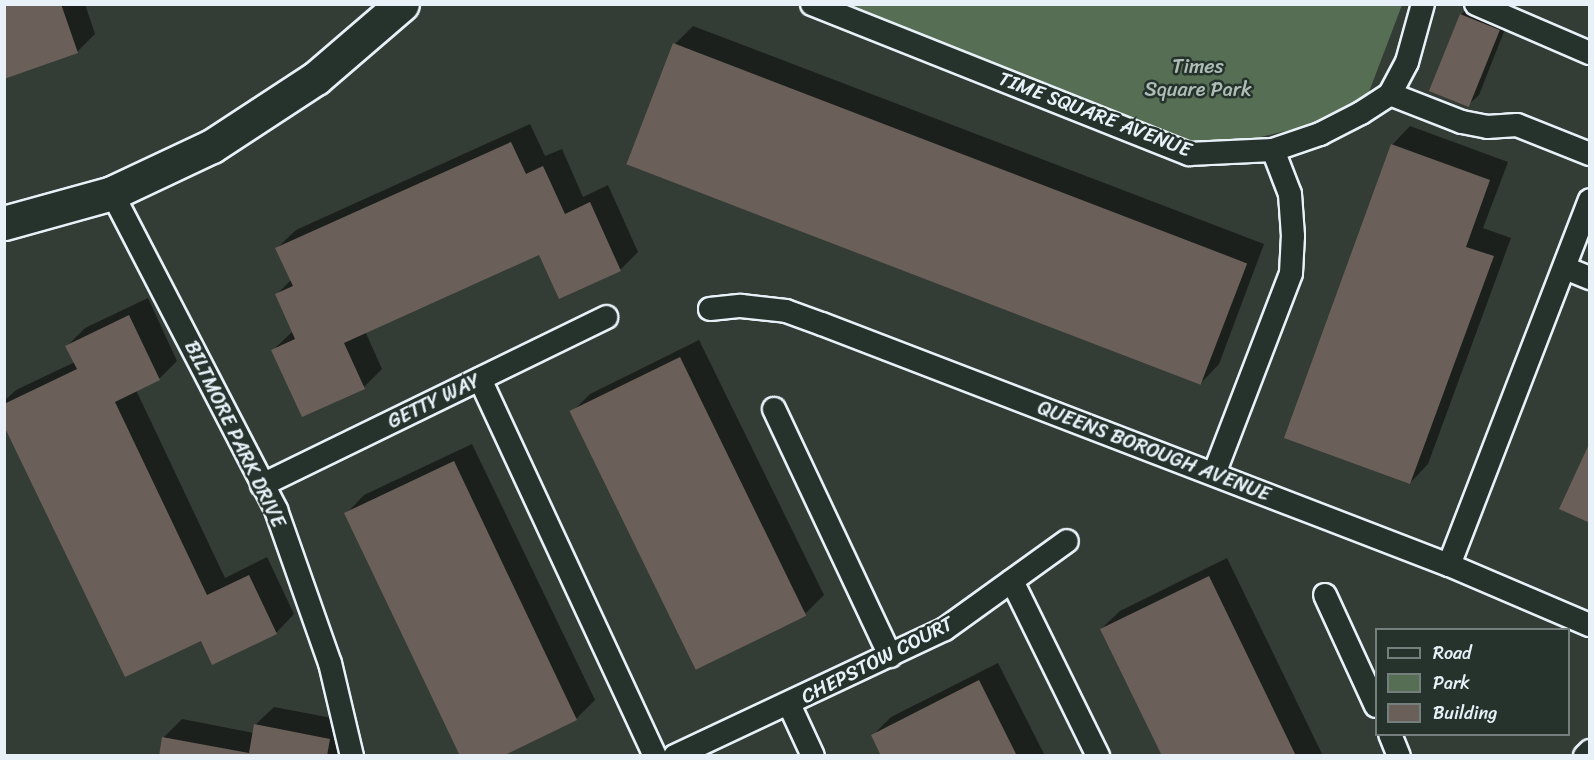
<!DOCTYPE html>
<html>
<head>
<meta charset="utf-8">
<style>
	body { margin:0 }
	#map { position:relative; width:1594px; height:760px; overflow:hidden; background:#343c36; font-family:Sriracha,sans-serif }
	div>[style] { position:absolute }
	.green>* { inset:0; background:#566e53 }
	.shadow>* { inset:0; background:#0007 }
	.building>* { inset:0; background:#6b5f59; transform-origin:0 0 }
	.roads { filter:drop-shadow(2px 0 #e8f1f8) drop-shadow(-2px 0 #e8f1f8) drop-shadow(0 2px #e8f1f8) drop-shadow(0 -2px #e8f1f8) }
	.lane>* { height:22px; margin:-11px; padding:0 11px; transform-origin:11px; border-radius:11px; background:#26332d }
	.secondary>* { height:33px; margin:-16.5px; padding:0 16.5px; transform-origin:16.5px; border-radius:16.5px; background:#26332d }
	span { translate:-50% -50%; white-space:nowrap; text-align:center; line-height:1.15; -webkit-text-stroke:5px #26332d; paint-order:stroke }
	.park-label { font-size:20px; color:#aebdb6 }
	.street-label { font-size:20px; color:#e8f1f8 }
	.frame { position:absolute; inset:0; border:6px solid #e8f1f8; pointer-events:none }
	.legend { position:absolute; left:1375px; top:628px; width:195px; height:108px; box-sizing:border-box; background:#26332d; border:2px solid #747f7e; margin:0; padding:8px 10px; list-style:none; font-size:18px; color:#e8f1f8 }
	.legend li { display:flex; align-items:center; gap:12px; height:30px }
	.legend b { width:30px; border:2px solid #747f7e }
</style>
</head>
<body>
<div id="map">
	<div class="green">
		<i style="clip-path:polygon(840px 5px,1402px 5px,1361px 113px,1189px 154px)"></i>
	</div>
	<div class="shadow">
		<i style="clip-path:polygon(4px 4px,85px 4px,95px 34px,77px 52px)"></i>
		<i style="clip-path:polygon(1471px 4px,1509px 19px,1479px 95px,1468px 105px,1461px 15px)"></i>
		<i style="clip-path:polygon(693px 26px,1264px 244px,1219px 364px,1201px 383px,675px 44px)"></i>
		<i style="clip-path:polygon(530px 124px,545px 156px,562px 149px,583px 197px,608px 185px,638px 252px,620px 270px,540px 253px,365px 331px,382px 369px,364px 387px,273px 350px,293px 331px,277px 294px,292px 279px,277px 248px,296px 230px)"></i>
		<i style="clip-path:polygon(1410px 126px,1508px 162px,1483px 228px,1511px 238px,1428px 464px,1410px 483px,1392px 145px)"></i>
		<i style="clip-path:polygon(148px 298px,177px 361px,159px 379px,136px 390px,225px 578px,267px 557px,294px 614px,276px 633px,202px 639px,4px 422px,4px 401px,16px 390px,75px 362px,67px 346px,85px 328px)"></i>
		<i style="clip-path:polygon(699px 340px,824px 595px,806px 613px,572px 412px,590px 394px)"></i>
		<i style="clip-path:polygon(472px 444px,595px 700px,576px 719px,500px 756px,346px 514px,364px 495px)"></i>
		<i style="clip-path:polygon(1227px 558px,1323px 756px,1163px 756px,1101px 629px,1120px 611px)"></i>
		<i style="clip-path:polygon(998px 663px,1045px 756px,883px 756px,873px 735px,891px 717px)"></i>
		<i style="clip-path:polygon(274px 707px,348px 721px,341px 756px,161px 756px,164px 737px,182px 719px,254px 733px,255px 725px)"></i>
	</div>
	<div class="building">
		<i style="clip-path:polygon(4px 4px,61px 4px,78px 53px,4px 79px)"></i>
		<i style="left:1460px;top:14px;width:43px;height:83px;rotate:22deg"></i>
		<i style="left:673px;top:43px;width:615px;height:130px;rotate:21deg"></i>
		<i style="clip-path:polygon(511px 142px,526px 174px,543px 166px,565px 214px,590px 202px,621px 271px,559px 299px,539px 255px,344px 343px,365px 389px,302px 417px,271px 350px,295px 339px,275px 294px,293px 286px,275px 248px)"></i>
		<i style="clip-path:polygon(1391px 144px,1490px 180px,1466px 247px,1494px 256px,1410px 484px,1284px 438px)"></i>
		<i style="clip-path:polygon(129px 315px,160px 380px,115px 402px,207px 595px,249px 575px,277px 634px,212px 665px,201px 641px,125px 677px,4px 426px,4px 404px,77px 369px,65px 346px)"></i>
		<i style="left:680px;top:357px;width:288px;height:123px;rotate:64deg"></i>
		<i style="clip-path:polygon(1590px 442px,1590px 523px,1559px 509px)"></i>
		<i style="clip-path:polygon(454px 461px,577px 720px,503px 756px,460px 756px,344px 513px)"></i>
		<i style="clip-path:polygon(1209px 576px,1296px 756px,1162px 756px,1100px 629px)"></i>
		<i style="clip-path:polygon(979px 680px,1017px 756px,881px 756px,871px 735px)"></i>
		<i style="clip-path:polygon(254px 724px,330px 739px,327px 756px,159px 756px,162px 737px,249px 753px)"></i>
	</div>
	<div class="roads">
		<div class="lane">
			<i style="left:812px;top:4px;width:406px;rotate:21.7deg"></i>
			<i style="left:1189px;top:154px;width:84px;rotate:-2.7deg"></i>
			<i style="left:1273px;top:150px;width:50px;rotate:-18.8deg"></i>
			<i style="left:1320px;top:134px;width:46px;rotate:-27.1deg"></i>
			<i style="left:1361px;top:113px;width:35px;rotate:-33deg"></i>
			<i style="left:1390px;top:94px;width:36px;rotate:-62deg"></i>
			<i style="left:1407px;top:62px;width:60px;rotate:-74.6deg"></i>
			<i style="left:1476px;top:4px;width:124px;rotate:23.3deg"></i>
			<i style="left:1390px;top:94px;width:77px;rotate:21.3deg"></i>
			<i style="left:1462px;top:122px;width:25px;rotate:11deg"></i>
			<i style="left:1487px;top:127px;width:30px;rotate:-4deg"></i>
			<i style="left:1517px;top:125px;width:79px;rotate:21.7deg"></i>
			<i style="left:112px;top:193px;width:357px;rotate:62.6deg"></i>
			<i style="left:276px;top:510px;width:162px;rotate:70.6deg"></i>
			<i style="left:330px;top:663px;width:96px;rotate:76.7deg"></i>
			<i style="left:1565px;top:268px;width:27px;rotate:22deg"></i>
			<i style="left:710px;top:309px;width:31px;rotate:-6deg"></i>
			<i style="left:741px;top:306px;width:45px;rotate:6.3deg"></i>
			<i style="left:786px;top:311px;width:38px;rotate:20deg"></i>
			<i style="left:822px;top:324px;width:672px;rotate:21.03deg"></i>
			<i style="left:1449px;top:565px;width:153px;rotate:23.1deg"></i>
			<i style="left:480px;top:379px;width:416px;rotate:65.1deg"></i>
			<i style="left:774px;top:409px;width:273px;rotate:64.8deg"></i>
			<i style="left:1214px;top:474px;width:215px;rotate:-69deg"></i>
			<i style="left:1291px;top:273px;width:37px;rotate:-87deg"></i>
			<i style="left:1293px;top:236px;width:42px;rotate:-94.1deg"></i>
			<i style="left:1290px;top:194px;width:47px;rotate:-111.1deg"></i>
			<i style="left:262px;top:485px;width:383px;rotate:-26deg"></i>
			<i style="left:1449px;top:565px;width:391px;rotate:-68.9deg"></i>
			<i style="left:1012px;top:581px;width:195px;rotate:63.8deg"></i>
			<i style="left:1325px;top:595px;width:122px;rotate:65.3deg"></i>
			<i style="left:789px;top:704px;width:57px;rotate:65.2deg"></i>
			<i style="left:1390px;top:734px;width:24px;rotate:68deg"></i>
			<i style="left:675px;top:756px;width:298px;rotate:-25.2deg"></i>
			<i style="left:945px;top:629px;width:150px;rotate:-35.8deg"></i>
			<i style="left:1585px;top:756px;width:7px;rotate:-45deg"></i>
		</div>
		<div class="secondary">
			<i style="left:4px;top:223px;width:112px;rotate:-15.5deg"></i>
			<i style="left:112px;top:193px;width:110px;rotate:-25.2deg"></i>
			<i style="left:212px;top:146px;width:124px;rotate:-33.2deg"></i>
			<i style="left:316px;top:78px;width:113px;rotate:-40.7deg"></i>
		</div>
	</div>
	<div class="park-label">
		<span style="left:1198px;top:78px">Times<br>Square Park</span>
	</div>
	<div class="street-label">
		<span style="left:1095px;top:114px;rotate:21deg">TIME SQUARE AVENUE</span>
		<span style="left:434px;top:401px;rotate:-26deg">GETTY WAY</span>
		<span style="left:235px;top:434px;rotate:64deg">BILTMORE PARK DRIVE</span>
		<span style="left:1154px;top:451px;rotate:21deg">QUEENS BOROUGH AVENUE</span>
		<span style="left:877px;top:660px;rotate:-27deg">CHEPSTOW COURT</span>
	</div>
	<div class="frame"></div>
	<ul class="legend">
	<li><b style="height:8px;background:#26332d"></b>Road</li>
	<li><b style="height:16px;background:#566e53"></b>Park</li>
	<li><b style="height:16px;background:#6b5f59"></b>Building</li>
	</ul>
</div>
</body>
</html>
